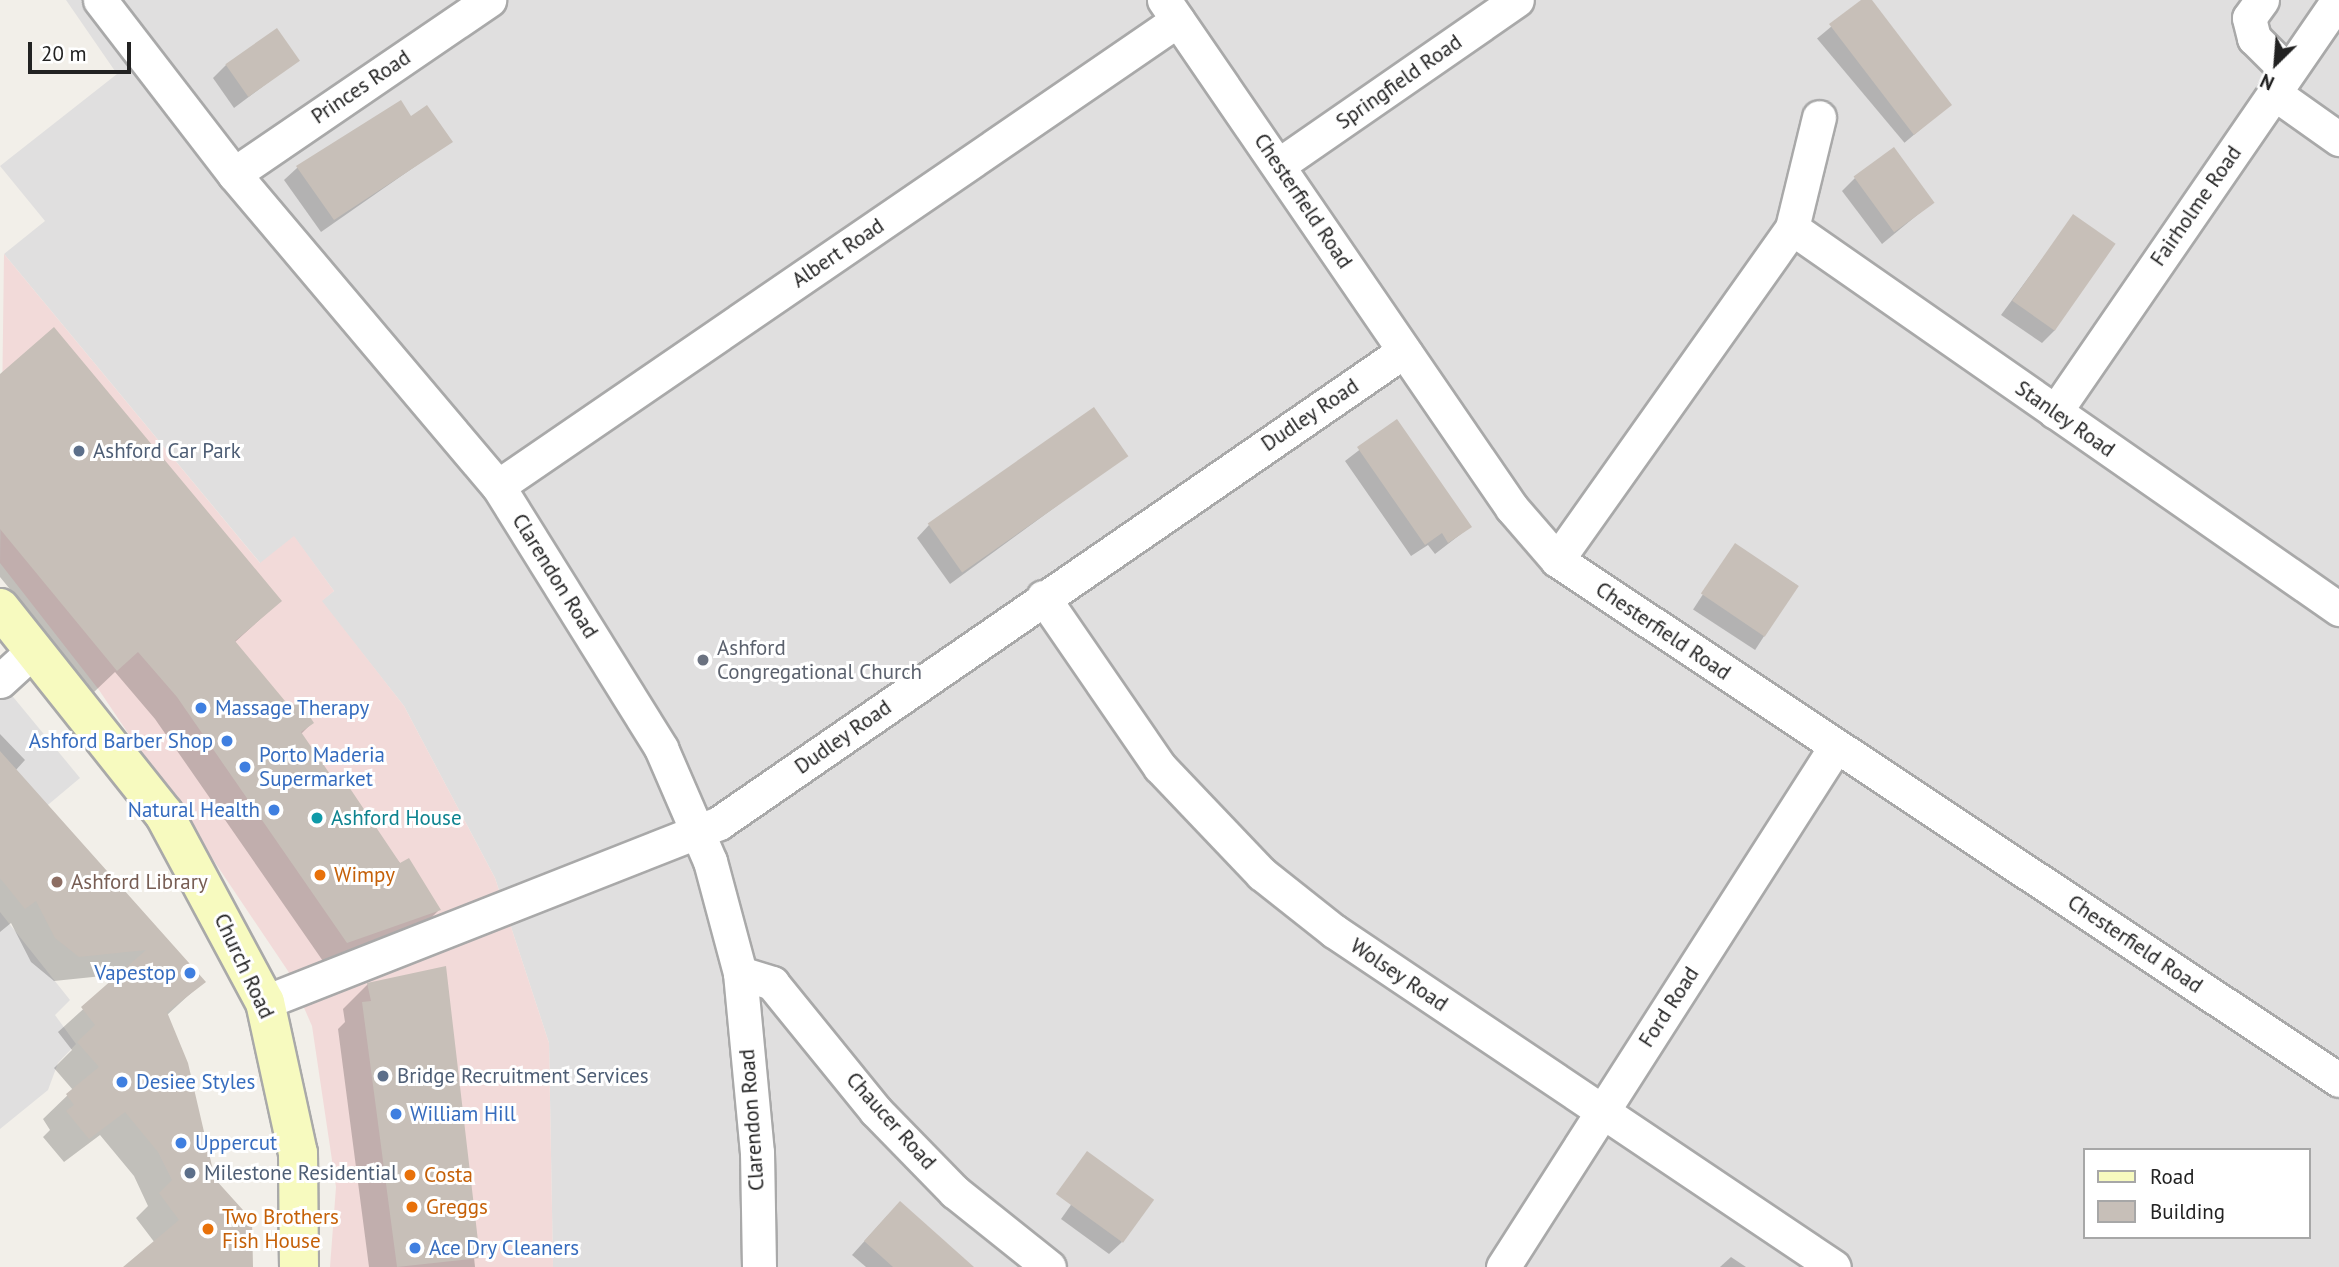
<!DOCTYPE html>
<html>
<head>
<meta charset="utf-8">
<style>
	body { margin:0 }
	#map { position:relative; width:2339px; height:1267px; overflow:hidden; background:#f2efe9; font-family:"PT Sans",sans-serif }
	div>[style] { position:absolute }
	.residential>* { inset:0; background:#e0dfdf }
	.commercial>* { inset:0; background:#f2dad9 }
	.shadow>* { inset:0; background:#0003; transform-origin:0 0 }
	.building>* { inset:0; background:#c7bfb8; transform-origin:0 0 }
	.roads { filter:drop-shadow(2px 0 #a9a9a9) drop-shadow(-2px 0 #a9a9a9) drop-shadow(0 2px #a9a9a9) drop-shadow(0 -2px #a9a9a9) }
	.minor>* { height:33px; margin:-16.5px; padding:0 16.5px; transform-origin:16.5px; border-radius:16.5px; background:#fff }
	.secondary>* { height:38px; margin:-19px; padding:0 19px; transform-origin:19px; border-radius:19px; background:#f7fabf }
	.dots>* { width:19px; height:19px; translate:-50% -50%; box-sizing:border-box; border:4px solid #fff; border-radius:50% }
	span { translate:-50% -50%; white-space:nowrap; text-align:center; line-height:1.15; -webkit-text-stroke:6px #fff; paint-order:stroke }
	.street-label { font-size:21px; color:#222 }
	.service-label { font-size:21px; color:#4e5e75 }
	.left { translate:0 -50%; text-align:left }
	.worship-label { font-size:21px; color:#5b616d }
	.shop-label { font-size:21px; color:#366cbe }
	.right { translate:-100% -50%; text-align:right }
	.culture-label { font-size:21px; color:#0d838f }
	.food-label { font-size:21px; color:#c56008 }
	.education-label { font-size:21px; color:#785e54 }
	.legend { position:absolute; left:2083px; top:1148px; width:228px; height:91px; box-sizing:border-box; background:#fff; border:2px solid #a7a7a7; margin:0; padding:9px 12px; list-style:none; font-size:21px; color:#222 }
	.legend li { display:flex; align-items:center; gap:14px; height:35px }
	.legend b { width:35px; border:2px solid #a7a7a7 }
	.north { position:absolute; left:2241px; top:28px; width:70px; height:70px; -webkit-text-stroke:5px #fff; paint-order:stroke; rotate:205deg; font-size:19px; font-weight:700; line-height:28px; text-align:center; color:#222 }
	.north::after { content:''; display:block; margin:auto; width:24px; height:32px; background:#222; clip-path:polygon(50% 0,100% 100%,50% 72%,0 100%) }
	.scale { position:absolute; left:28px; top:42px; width:103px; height:32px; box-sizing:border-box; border:4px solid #222; border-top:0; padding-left:9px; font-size:21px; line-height:24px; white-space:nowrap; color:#222; -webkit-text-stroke:5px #fff; paint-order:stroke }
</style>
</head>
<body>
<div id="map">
	<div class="residential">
		<i style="clip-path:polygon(evenodd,66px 0,2339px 0,2339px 1267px,553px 1267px,549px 1043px,495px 878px,404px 706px,321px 601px,334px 591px,294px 537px,261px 564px,4px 254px,45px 221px,0 166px,117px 74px,66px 0,2085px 1150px,2309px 1150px,2309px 1237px,2085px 1237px,2085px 1150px)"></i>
		<i style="clip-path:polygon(0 681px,80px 778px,0 845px)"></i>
		<i style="clip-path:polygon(0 912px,70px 1000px,55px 1015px,76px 1044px,58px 1063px,48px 1090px,0 1129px)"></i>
	</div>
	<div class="commercial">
		<i style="clip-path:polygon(4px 254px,260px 563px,294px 536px,334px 591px,322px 601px,404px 706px,495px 878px,549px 1043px,553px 1267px,330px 1267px,336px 1187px,312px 1026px,288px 971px,99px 690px,0 563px)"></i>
	</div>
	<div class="shadow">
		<i style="left:1863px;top:0;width:136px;height:60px;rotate:50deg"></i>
		<i style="clip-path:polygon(298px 60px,234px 108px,213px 78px,226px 65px)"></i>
		<i style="clip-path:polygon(411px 118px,450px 142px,321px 232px,284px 180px,297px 168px)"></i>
		<i style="clip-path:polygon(1855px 178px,1933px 202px,1882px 244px,1842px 191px)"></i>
		<i style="clip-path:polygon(2073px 217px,2055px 330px,2042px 343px,2001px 315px)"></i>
		<i style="clip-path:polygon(0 376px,280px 601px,234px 643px,290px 709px,312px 723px,301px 734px,331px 780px,439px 910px,417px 932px,325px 964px,155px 719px,115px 672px,94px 692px,0 577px)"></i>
		<i style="clip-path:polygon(1397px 421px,1470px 527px,1435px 554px,1428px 545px,1411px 556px,1345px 461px)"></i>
		<i style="clip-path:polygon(1125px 456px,950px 584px,917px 538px,929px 525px)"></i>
		<i style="left:1735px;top:545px;width:74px;height:77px;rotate:33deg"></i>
		<i style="clip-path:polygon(0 734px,25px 760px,15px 771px,203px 982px,166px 1016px,213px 1180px,251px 1267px,128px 1267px,155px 1243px,136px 1218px,148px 1206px,134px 1176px,100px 1135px,64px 1162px,43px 1137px,50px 1130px,43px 1119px,73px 1090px,54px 1068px,72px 1050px,58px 1032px,122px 974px,54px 981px,31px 962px,11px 923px,0 932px)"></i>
		<i style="clip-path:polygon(445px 968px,475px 1267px,369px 1267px,338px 1029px,345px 1022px,343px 1009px,368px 984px)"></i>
		<i style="clip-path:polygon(1090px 1178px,1122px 1242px,1109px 1254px,1061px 1219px)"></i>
		<i style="clip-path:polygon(887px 1216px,962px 1267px,866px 1267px,852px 1255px)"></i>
		<i style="clip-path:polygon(1731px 1257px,1746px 1267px,1720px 1267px)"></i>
	</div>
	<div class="building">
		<i style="clip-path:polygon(1861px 0,1872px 0,1952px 105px,1914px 135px,1829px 24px)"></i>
		<i style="left:277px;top:28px;width:40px;height:63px;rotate:55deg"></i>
		<i style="clip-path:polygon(401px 100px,411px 116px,427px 105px,453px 142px,334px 220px,296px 166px)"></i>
		<i style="left:1894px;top:147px;width:69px;height:50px;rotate:54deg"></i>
		<i style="left:2073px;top:214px;width:52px;height:106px;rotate:35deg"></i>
		<i style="clip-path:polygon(54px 327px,282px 601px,235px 641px,290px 707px,299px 700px,314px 723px,301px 732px,332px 777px,339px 772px,400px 863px,409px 858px,441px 910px,347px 943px,177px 697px,138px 652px,117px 671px,0 529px,0 374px)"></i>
		<i style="left:1094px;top:407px;width:60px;height:203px;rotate:55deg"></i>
		<i style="clip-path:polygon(1397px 419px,1472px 527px,1448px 543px,1442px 533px,1425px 545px,1357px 447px)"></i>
		<i style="left:1735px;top:543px;width:77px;height:61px;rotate:34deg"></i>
		<i style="clip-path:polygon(0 751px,206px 982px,167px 1012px,188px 1063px,215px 1179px,252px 1220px,253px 1267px,123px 1267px,179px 1220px,159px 1193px,172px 1180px,158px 1152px,125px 1112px,89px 1139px,66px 1111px,74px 1105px,66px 1094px,99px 1067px,77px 1042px,95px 1025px,81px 1007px,146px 950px,79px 957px,55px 938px,36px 901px,25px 909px,0 878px)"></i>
		<i style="clip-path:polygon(446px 966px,480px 1258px,397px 1267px,362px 1002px,371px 1001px,367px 983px)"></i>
		<i style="left:1087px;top:1151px;width:83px;height:53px;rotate:36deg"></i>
		<i style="clip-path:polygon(900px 1201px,974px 1267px,893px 1267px,864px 1241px)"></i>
	</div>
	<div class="roads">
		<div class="minor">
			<i style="left:100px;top:0;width:220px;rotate:52.4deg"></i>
			<i style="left:234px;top:174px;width:409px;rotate:49.8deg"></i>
			<i style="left:498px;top:486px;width:309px;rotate:58.1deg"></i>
			<i style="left:661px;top:748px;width:123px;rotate:66.6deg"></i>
			<i style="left:710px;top:861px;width:116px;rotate:75deg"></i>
			<i style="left:740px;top:973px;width:180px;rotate:84.6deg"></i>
			<i style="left:757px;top:1152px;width:115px;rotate:89deg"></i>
			<i style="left:1164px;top:0;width:616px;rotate:55.59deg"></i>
			<i style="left:1512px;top:508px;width:69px;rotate:49.1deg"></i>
			<i style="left:1557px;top:560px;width:939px;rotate:33.62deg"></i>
			<i style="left:2262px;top:0;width:22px;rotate:126deg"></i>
			<i style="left:2249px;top:18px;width:21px;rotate:76deg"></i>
			<i style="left:2254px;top:38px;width:48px;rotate:45deg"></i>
			<i style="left:2274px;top:93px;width:80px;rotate:35.3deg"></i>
			<i style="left:1280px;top:164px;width:288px;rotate:-34.7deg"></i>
			<i style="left:234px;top:174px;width:309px;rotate:-34.3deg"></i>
			<i style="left:1792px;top:228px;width:114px;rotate:-76.3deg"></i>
			<i style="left:2055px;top:412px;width:500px;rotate:-55.5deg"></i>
			<i style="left:498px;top:486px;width:824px;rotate:-34.42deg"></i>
			<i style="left:1557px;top:560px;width:407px;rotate:-54.7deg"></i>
			<i style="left:1792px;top:228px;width:667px;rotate:34.86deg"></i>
			<i style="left:1043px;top:597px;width:206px;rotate:55.5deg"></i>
			<i style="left:1160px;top:767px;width:148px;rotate:46.4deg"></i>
			<i style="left:1262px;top:874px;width:92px;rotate:38.4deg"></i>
			<i style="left:1334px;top:931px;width:602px;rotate:33.9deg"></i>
			<i style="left:0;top:681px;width:47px;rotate:-42.4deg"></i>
			<i style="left:740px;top:973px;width:34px;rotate:17deg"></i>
			<i style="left:772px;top:983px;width:165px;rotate:50.9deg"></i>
			<i style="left:876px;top:1111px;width:113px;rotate:45.7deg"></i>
			<i style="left:955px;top:1192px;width:120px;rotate:38.6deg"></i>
			<i style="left:265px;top:1002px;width:488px;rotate:-21.5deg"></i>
			<i style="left:719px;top:823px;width:832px;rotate:-34.57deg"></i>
			<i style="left:1503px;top:1267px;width:618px;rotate:-57.42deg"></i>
		</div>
		<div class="secondary">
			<i style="left:0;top:608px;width:263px;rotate:51.5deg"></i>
			<i style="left:164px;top:814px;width:213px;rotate:61.8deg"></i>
			<i style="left:265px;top:1002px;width:155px;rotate:77.7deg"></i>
			<i style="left:298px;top:1153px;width:114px;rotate:89.5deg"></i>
		</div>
	</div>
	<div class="dots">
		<i style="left:79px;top:451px;background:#5c6f8a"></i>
		<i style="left:703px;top:660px;background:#6b7280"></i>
		<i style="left:201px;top:708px;background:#3f7fe0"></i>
		<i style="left:227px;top:741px;background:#3f7fe0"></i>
		<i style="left:245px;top:767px;background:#3f7fe0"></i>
		<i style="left:274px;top:810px;background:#3f7fe0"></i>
		<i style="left:317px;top:818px;background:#0f9aa8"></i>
		<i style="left:320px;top:875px;background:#e8710a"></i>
		<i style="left:57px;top:882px;background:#8d6e63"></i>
		<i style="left:190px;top:973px;background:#3f7fe0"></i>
		<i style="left:383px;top:1076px;background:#5c6f8a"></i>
		<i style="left:122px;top:1082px;background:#3f7fe0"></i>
		<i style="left:396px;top:1114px;background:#3f7fe0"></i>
		<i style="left:181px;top:1143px;background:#3f7fe0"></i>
		<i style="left:190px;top:1173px;background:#5c6f8a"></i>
		<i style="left:410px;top:1175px;background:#e8710a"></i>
		<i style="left:412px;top:1207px;background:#e8710a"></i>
		<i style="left:208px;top:1229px;background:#e8710a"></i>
		<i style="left:415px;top:1248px;background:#3f7fe0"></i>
	</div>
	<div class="street-label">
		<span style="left:1399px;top:82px;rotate:-35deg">Springfield Road</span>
		<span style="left:361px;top:87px;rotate:-34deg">Princes Road</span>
		<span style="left:1303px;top:201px;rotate:56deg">Chesterfield Road</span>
		<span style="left:2196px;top:206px;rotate:-55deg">Fairholme Road</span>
		<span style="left:838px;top:253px;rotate:-34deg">Albert Road</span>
		<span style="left:1310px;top:415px;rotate:-34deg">Dudley Road</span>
		<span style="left:2065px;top:419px;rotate:35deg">Stanley Road</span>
		<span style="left:555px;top:576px;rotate:58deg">Clarendon Road</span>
		<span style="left:1663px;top:631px;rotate:34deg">Chesterfield Road</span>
		<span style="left:843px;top:737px;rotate:-35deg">Dudley Road</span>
		<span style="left:2135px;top:944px;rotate:34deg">Chesterfield Road</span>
		<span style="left:244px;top:966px;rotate:65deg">Church Road</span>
		<span style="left:1399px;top:975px;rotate:34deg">Wolsey Road</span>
		<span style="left:1669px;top:1007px;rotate:-57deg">Ford Road</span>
		<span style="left:752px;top:1120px;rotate:-94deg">Clarendon Road</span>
		<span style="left:891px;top:1121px;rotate:48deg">Chaucer Road</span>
	</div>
	<div class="service-label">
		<span class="left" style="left:93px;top:451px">Ashford Car Park</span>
		<span class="left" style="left:397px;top:1076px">Bridge Recruitment Services</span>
		<span class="left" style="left:204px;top:1173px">Milestone Residential</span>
	</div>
	<div class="worship-label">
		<span class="left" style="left:717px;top:660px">Ashford<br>Congregational Church</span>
	</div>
	<div class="shop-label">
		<span class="left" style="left:215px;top:708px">Massage Therapy</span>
		<span class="right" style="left:213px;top:741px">Ashford Barber Shop</span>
		<span class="left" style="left:259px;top:767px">Porto Maderia<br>Supermarket</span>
		<span class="right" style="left:260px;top:810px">Natural Health</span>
		<span class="right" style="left:176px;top:973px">Vapestop</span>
		<span class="left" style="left:136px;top:1082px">Desiee Styles</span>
		<span class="left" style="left:410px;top:1114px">William Hill</span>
		<span class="left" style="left:195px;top:1143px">Uppercut</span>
		<span class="left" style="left:429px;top:1248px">Ace Dry Cleaners</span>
	</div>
	<div class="culture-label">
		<span class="left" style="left:331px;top:818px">Ashford House</span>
	</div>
	<div class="food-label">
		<span class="left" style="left:334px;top:875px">Wimpy</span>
		<span class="left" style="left:424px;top:1175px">Costa</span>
		<span class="left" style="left:426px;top:1207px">Greggs</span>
		<span class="left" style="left:222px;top:1229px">Two Brothers<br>Fish House</span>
	</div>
	<div class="education-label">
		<span class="left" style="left:71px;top:882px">Ashford Library</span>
	</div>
	<ul class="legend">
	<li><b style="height:9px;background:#f7fabf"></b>Road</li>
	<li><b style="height:19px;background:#c7bfb8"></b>Building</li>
	</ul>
	<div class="north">N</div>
	<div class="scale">20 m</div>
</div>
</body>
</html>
